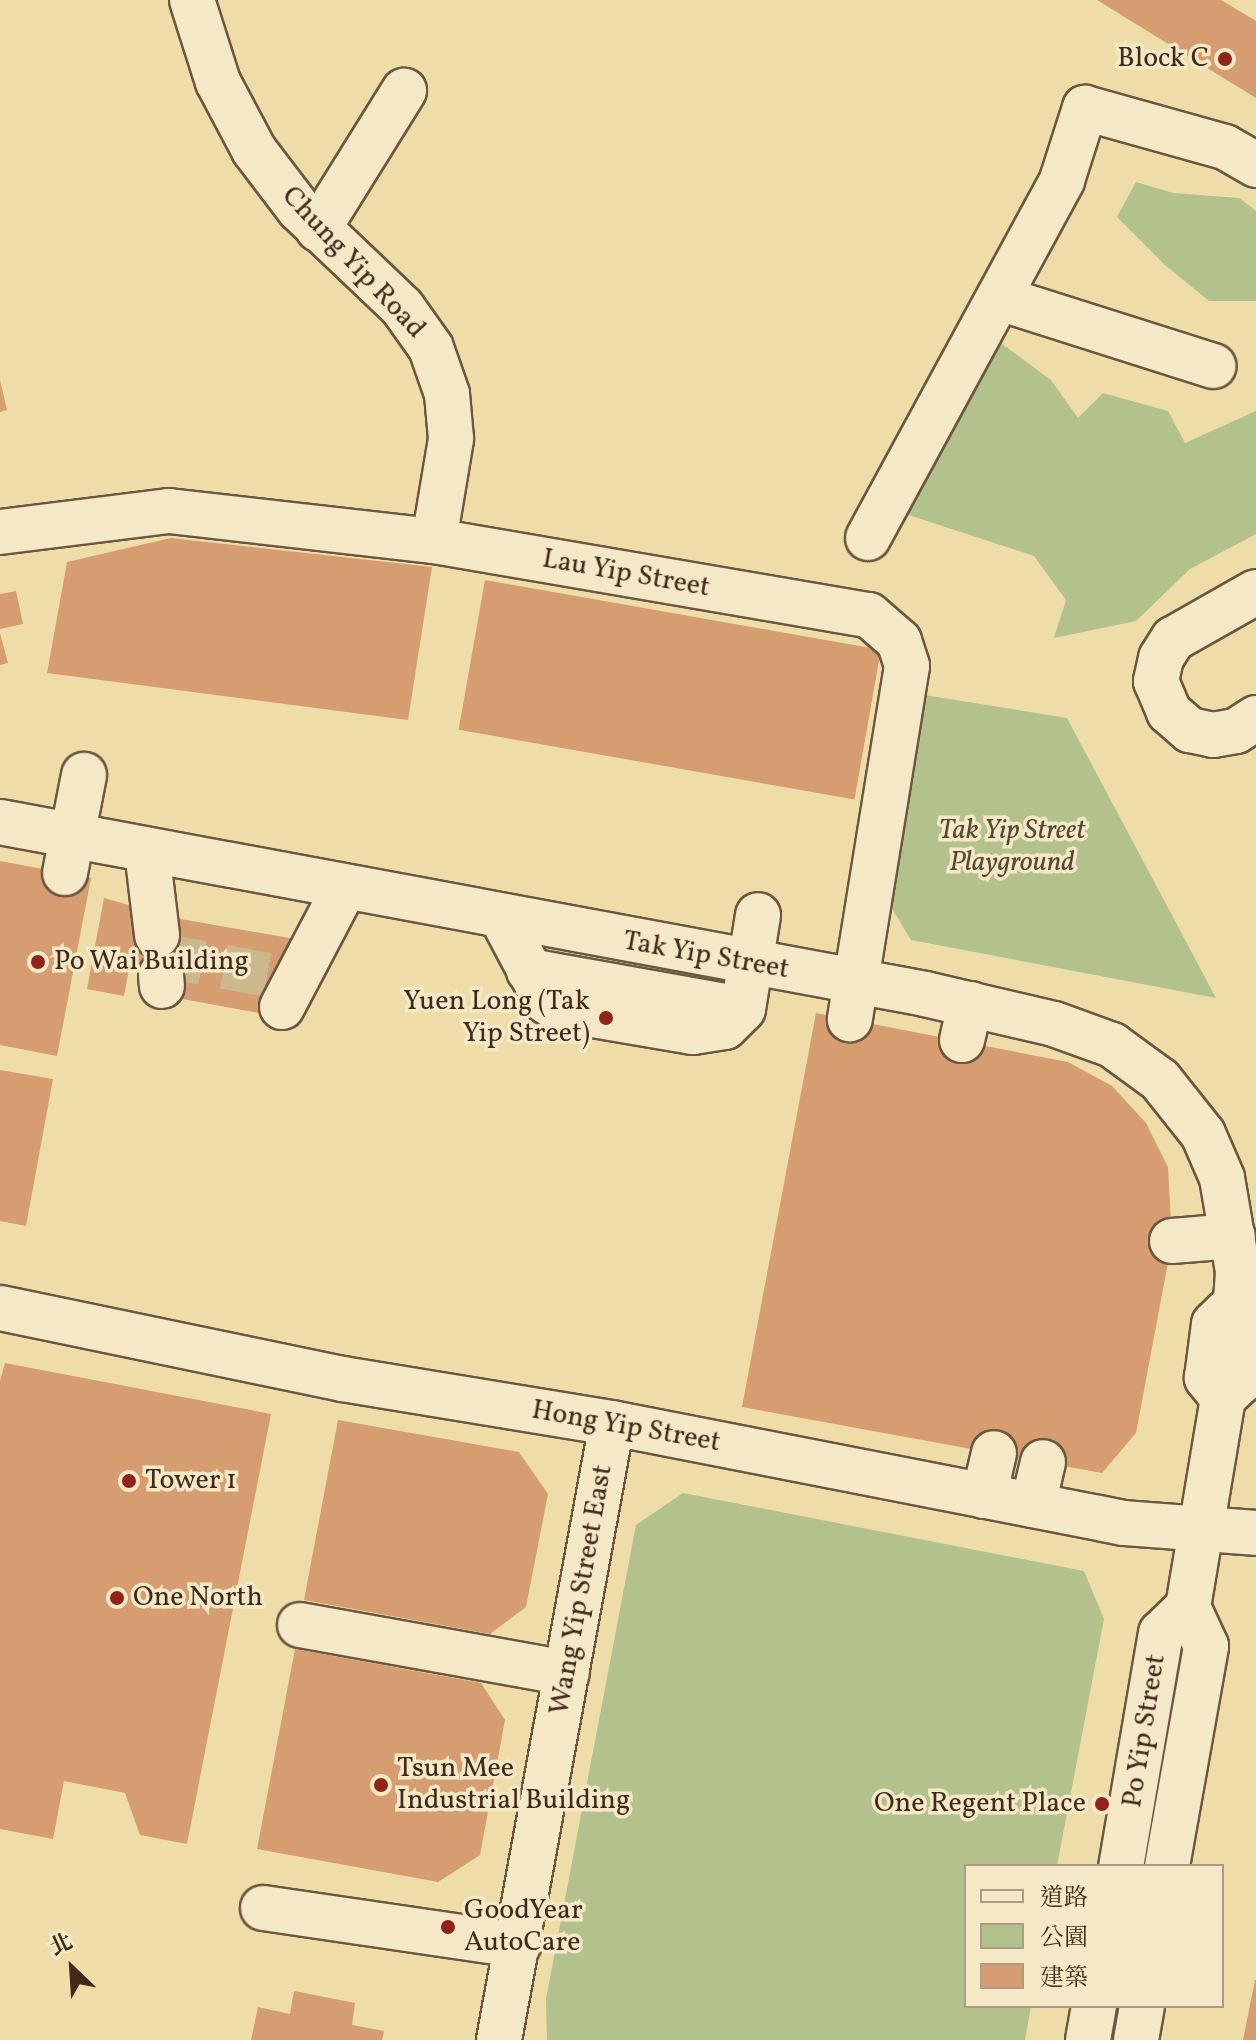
<!DOCTYPE html>
<html>
<head>
<meta charset="utf-8">
<style>
	body { margin:0 }
	#map { position:relative; width:1256px; height:2040px; overflow:hidden; background:#eedca9; font-family:Vollkorn,"Noto Serif TC",serif }
	div>[style] { position:absolute }
	.green>* { inset:0; background:#b3c28d }
	.building>* { inset:0; background:#d69d71; transform-origin:0 0 }
	.minor-tunnel>* { height:44px; margin-top:-22px; transform-origin:0; background:repeating-linear-gradient(90deg,#cbb88d 0 44px,transparent 0 66px) }
	.roads { filter:drop-shadow(2px 0 #6c563f) drop-shadow(-2px 0 #6c563f) drop-shadow(0 2px #6c563f) drop-shadow(0 -2px #6c563f) }
	.minor>* { height:44px; margin:-22px; padding:0 22px; transform-origin:22px; border-radius:22px; background:#f4e8c7 }
	.dots>* { width:22px; height:22px; translate:-50% -50%; box-sizing:border-box; border:4px solid #f4e8c7; border-radius:50% }
	span { translate:-50% -50%; white-space:nowrap; text-align:center; line-height:1.15; -webkit-text-stroke:7px #f4e8c7; paint-order:stroke }
	.poi-label { font-size:28px; color:#41291c }
	.right { translate:-100% -50%; text-align:right }
	.left { translate:0 -50%; text-align:left }
	.street-label { font-size:28px; color:#41291c }
	.park-label { font-size:28px; color:#584833; font-style:italic }
	.legend { position:absolute; left:964px; top:1864px; width:260px; height:144px; box-sizing:border-box; background:#f4e8c7; border:2px solid #ac9c83; margin:0; padding:10px 14px; list-style:none; font-size:24px; color:#41291c }
	.legend li { display:flex; align-items:center; gap:16px; height:40px }
	.legend b { width:40px; border:2px solid #ac9c83 }
	.north { position:absolute; left:32px; top:1928px; width:80px; height:80px; -webkit-text-stroke:6px #f4e8c7; paint-order:stroke; rotate:335deg; font-size:22px; font-weight:700; line-height:32px; text-align:center; color:#41291c }
	.north::after { content:''; display:block; margin:auto; width:28px; height:36px; background:#41291c; clip-path:polygon(50% 0,100% 100%,50% 72%,0 100%) }
</style>
</head>
<body>
<div id="map">
	<div class="green">
		<i style="clip-path:polygon(1136px 182px,1173px 193px,1239px 198px,1256px 211px,1256px 301px,1209px 301px,1165px 265px,1117px 217px)"></i>
		<i style="clip-path:polygon(998px 341px,1051px 380px,1078px 418px,1103px 393px,1168px 411px,1185px 443px,1256px 411px,1256px 534px,1190px 569px,1136px 621px,1054px 638px,1066px 600px,1034px 556px,869px 502px)"></i>
		<i style="clip-path:polygon(924px 695px,1067px 718px,1216px 998px,911px 940px,891px 907px)"></i>
		<i style="clip-path:polygon(683px 1493px,1084px 1571px,1104px 1619px,1057px 1866px,966px 1866px,966px 2006px,1031px 2006px,1025px 2040px,547px 2040px,546px 1999px,636px 1525px)"></i>
	</div>
	<div class="building">
		<i style="clip-path:polygon(1097px 0,1221px 0,1256px 21px,1256px 98px)"></i>
		<i style="clip-path:polygon(0 380px,7px 410px,0 412px)"></i>
		<i style="clip-path:polygon(171px 538px,432px 567px,408px 720px,47px 673px,67px 562px)"></i>
		<i style="left:485px;top:580px;width:402px;height:152px;rotate:10deg"></i>
		<i style="clip-path:polygon(16px 591px,23px 624px,0 629px,0 594px)"></i>
		<i style="clip-path:polygon(0 633px,8px 663px,0 665px)"></i>
		<i style="clip-path:polygon(0 861px,91px 878px,57px 1056px,0 1045px)"></i>
		<i style="clip-path:polygon(104px 898px,175px 918px,295px 939px,280px 1017px,161px 995px,165px 975px,129px 969px,124px 996px,87px 989px)"></i>
		<i style="clip-path:polygon(816px 1013px,1068px 1062px,1112px 1086px,1146px 1123px,1168px 1167px,1172px 1241px,1136px 1433px,1102px 1473px,742px 1407px)"></i>
		<i style="clip-path:polygon(0 1070px,53px 1079px,26px 1226px,0 1221px)"></i>
		<i style="clip-path:polygon(5px 1363px,271px 1414px,187px 1844px,140px 1835px,125px 1793px,64px 1781px,53px 1839px,0 1829px,0 1381px)"></i>
		<i style="clip-path:polygon(338px 1420px,519px 1452px,548px 1494px,526px 1607px,490px 1634px,304px 1600px)"></i>
		<i style="clip-path:polygon(295px 1649px,481px 1683px,505px 1720px,480px 1855px,438px 1882px,257px 1849px)"></i>
		<i style="clip-path:polygon(1256px 1980px,1256px 2040px,1243px 2040px,1255px 1980px)"></i>
		<i style="clip-path:polygon(294px 1991px,355px 2003px,352px 2025px,384px 2031px,382px 2040px,251px 2040px,258px 2007px,290px 2014px)"></i>
	</div>
	<div class="minor-tunnel">
		<i style="left:159px;top:955px;width:139px;rotate:10.3deg"></i>
	</div>
	<div class="roads">
		<div class="minor">
			<i style="left:192px;top:0;width:86px;rotate:72.4deg"></i>
			<i style="left:218px;top:82px;width:77px;rotate:62.1deg"></i>
			<i style="left:254px;top:150px;width:74px;rotate:52.7deg"></i>
			<i style="left:299px;top:209px;width:142px;rotate:43.6deg"></i>
			<i style="left:402px;top:307px;width:50px;rotate:54.7deg"></i>
			<i style="left:431px;top:348px;width:49px;rotate:70.8deg"></i>
			<i style="left:447px;top:394px;width:45px;rotate:84.9deg"></i>
			<i style="left:451px;top:439px;width:103px;rotate:99.5deg"></i>
			<i style="left:318px;top:229px;width:163px;rotate:-58.1deg"></i>
			<i style="left:999px;top:298px;width:225px;rotate:17.6deg"></i>
			<i style="left:0;top:532px;width:170px;rotate:-7.1deg"></i>
			<i style="left:169px;top:511px;width:267px;rotate:6.5deg"></i>
			<i style="left:434px;top:541px;width:441px;rotate:9.7deg"></i>
			<i style="left:869px;top:615px;width:40px;rotate:41deg"></i>
			<i style="left:899px;top:641px;width:26px;rotate:72deg"></i>
			<i style="left:907px;top:666px;width:358px;rotate:99.2deg"></i>
			<i style="left:868px;top:538px;width:407px;rotate:-61.5deg"></i>
			<i style="left:1062px;top:180px;width:76px;rotate:-72.3deg"></i>
			<i style="left:1085px;top:108px;width:145px;rotate:15.6deg"></i>
			<i style="left:1225px;top:147px;width:36px;rotate:30deg"></i>
			<i style="left:1256px;top:592px;width:95px;rotate:150.5deg"></i>
			<i style="left:1173px;top:639px;width:22px;rotate:122deg"></i>
			<i style="left:1161px;top:658px;width:24px;rotate:102deg"></i>
			<i style="left:1156px;top:681px;width:34px;rotate:67deg"></i>
			<i style="left:1169px;top:712px;width:28px;rotate:41deg"></i>
			<i style="left:1190px;top:730px;width:24px;rotate:12deg"></i>
			<i style="left:1213px;top:735px;width:23px;rotate:-10deg"></i>
			<i style="left:1236px;top:731px;width:24px;rotate:-33deg"></i>
			<i style="left:0;top:822px;width:941px;rotate:10.53deg"></i>
			<i style="left:925px;top:994px;width:132px;rotate:13.1deg"></i>
			<i style="left:1054px;top:1024px;width:62px;rotate:19.9deg"></i>
			<i style="left:1112px;top:1045px;width:59px;rotate:36.1deg"></i>
			<i style="left:1160px;top:1080px;width:69px;rotate:51.5deg"></i>
			<i style="left:1203px;top:1134px;width:48px;rotate:66.6deg"></i>
			<i style="left:1222px;top:1178px;width:95px;rotate:80.3deg"></i>
			<i style="left:1238px;top:1272px;width:31px;rotate:94deg"></i>
			<i style="left:1236px;top:1303px;width:27px;rotate:62deg"></i>
			<i style="left:1249px;top:1327px;width:55px;rotate:98.4deg"></i>
			<i style="left:1241px;top:1381px;width:25px;rotate:137deg"></i>
			<i style="left:1223px;top:1398px;width:212px;rotate:99.5deg"></i>
			<i style="left:1188px;top:1607px;width:37px;rotate:136deg"></i>
			<i style="left:1161px;top:1633px;width:236px;rotate:99.7deg"></i>
			<i style="left:147px;top:851px;width:85px;rotate:83.2deg"></i>
			<i style="left:65px;top:873px;width:100px;rotate:-79deg"></i>
			<i style="left:502px;top:918px;width:94px;rotate:62.1deg"></i>
			<i style="left:546px;top:1001px;width:14px;rotate:34deg"></i>
			<i style="left:558px;top:1009px;width:137px;rotate:9.7deg"></i>
			<i style="left:693px;top:1032px;width:32px;rotate:-9deg"></i>
			<i style="left:725px;top:1027px;width:25px;rotate:-45deg"></i>
			<i style="left:743px;top:1009px;width:95px;rotate:-80.9deg"></i>
			<i style="left:529px;top:971px;width:217px;rotate:10.1deg"></i>
			<i style="left:161px;top:975px;width:11px;rotate:85deg"></i>
			<i style="left:282px;top:1007px;width:136px;rotate:-62.3deg"></i>
			<i style="left:962px;top:1040px;width:37px;rotate:-77deg"></i>
			<i style="left:1172px;top:1241px;width:61px;rotate:-4.7deg"></i>
			<i style="left:0;top:1308px;width:350px;rotate:11.7deg"></i>
			<i style="left:343px;top:1379px;width:273px;rotate:9.3deg"></i>
			<i style="left:612px;top:1423px;width:522px;rotate:11.05deg"></i>
			<i style="left:1124px;top:1523px;width:132px;rotate:4.3deg"></i>
			<i style="left:1223px;top:1398px;width:26px;rotate:-129deg"></i>
			<i style="left:1207px;top:1378px;width:54px;rotate:-82.6deg"></i>
			<i style="left:1214px;top:1324px;width:30px;rotate:-44deg"></i>
			<i style="left:984px;top:1496px;width:44px;rotate:-76.9deg"></i>
			<i style="left:1033px;top:1505px;width:44px;rotate:-76.9deg"></i>
			<i style="left:300px;top:1625px;width:271px;rotate:10.2deg"></i>
			<i style="left:1167px;top:1866px;width:223px;rotate:-79.9deg"></i>
			<i style="left:1206px;top:1646px;width:43px;rotate:-114.8deg"></i>
			<i style="left:263px;top:1908px;width:258px;rotate:8.3deg"></i>
			<i style="left:499px;top:2040px;width:627px;rotate:-79.62deg"></i>
			<i style="left:1088px;top:2040px;width:35px;rotate:-80deg"></i>
			<i style="left:1136px;top:2040px;width:35px;rotate:-80deg"></i>
		</div>
	</div>
	<div class="dots">
		<i style="left:1225px;top:59px;background:#8f2418"></i>
		<i style="left:38px;top:962px;background:#8f2418"></i>
		<i style="left:606px;top:1018px;background:#8f2418"></i>
		<i style="left:129px;top:1481px;background:#8f2418"></i>
		<i style="left:117px;top:1598px;background:#8f2418"></i>
		<i style="left:381px;top:1785px;background:#8f2418"></i>
		<i style="left:1102px;top:1804px;background:#8f2418"></i>
		<i style="left:448px;top:1927px;background:#8f2418"></i>
	</div>
	<div class="poi-label">
		<span class="right" style="left:1209px;top:59px">Block C</span>
		<span class="left" style="left:54px;top:962px">Po Wai Building</span>
		<span class="right" style="left:590px;top:1018px">Yuen Long (Tak<br>Yip Street)</span>
		<span class="left" style="left:145px;top:1481px">Tower 1</span>
		<span class="left" style="left:133px;top:1598px">One North</span>
		<span class="left" style="left:397px;top:1785px">Tsun Mee<br>Industrial Building</span>
		<span class="right" style="left:1086px;top:1804px">One Regent Place</span>
		<span class="left" style="left:464px;top:1927px">GoodYear<br>AutoCare</span>
	</div>
	<div class="street-label">
		<span style="left:353px;top:263px;rotate:47deg">Chung Yip Road</span>
		<span style="left:626px;top:574px;rotate:10deg">Lau Yip Street</span>
		<span style="left:706px;top:956px;rotate:10deg">Tak Yip Street</span>
		<span style="left:626px;top:1427px;rotate:10deg">Hong Yip Street</span>
		<span style="left:582px;top:1590px;rotate:-80deg">Wang Yip Street East</span>
		<span style="left:1145px;top:1731px;rotate:-81deg">Po Yip Street</span>
	</div>
	<div class="park-label">
		<span style="left:1012px;top:847px">Tak Yip Street<br>Playground</span>
	</div>
	<ul class="legend">
	<li><b style="height:10px;background:#f4e8c7"></b>道路</li>
	<li><b style="height:22px;background:#b3c28d"></b>公園</li>
	<li><b style="height:22px;background:#d69d71"></b>建築</li>
	</ul>
	<div class="north">北</div>
</div>
</body>
</html>
